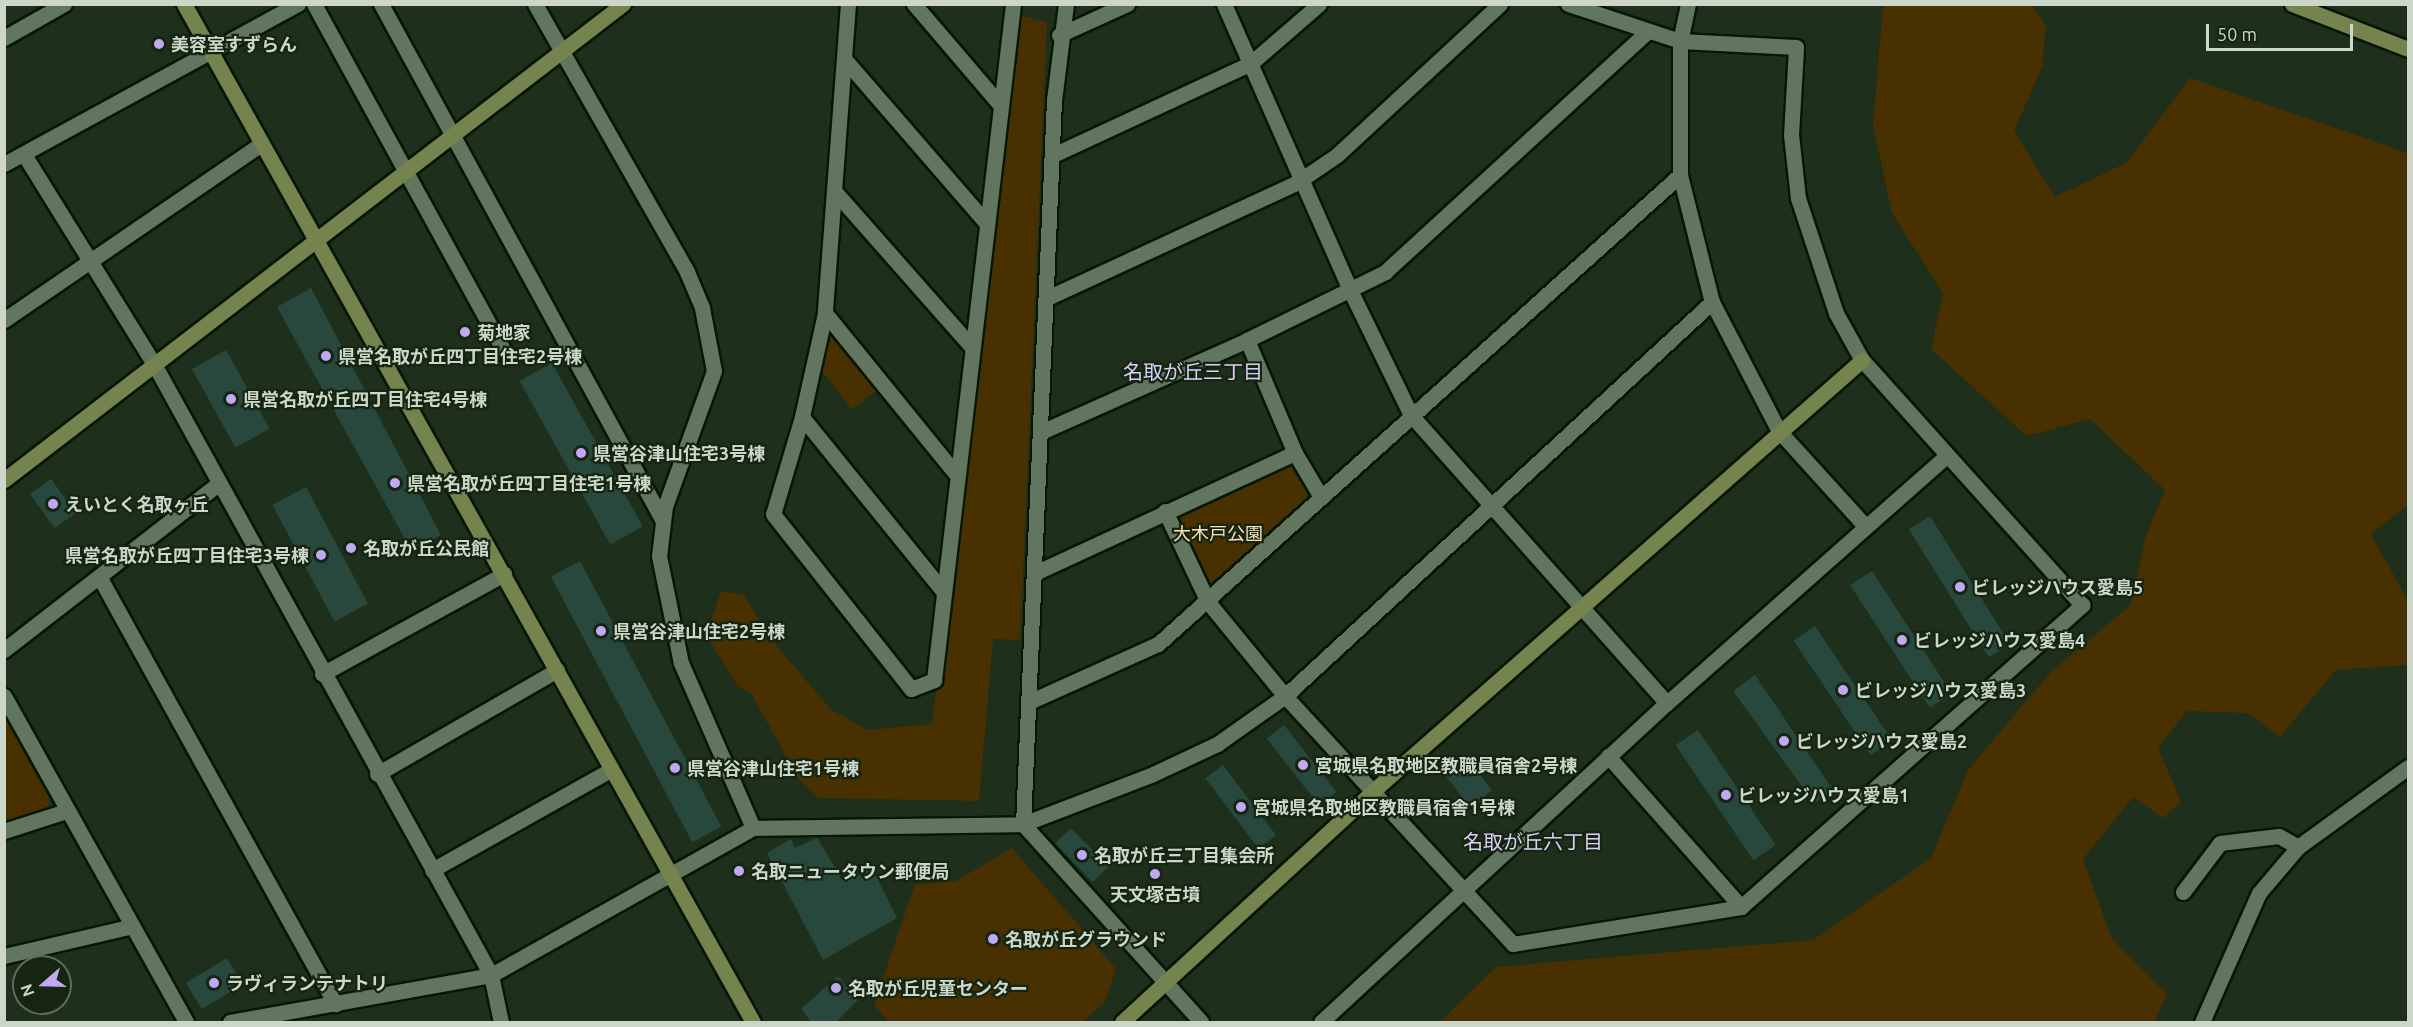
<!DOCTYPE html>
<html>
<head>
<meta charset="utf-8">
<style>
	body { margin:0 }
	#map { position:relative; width:2413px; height:1027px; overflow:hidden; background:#1e2f1b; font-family:Ubuntu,"Noto Sans JP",sans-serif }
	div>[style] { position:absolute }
	.green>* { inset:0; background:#493000 }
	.building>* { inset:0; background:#28483e; transform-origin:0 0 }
	.roads { filter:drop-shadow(2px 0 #071705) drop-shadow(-2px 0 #071705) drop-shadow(0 2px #071705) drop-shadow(0 -2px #071705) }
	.street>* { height:15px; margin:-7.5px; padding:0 7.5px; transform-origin:7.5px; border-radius:7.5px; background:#62765f }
	.secondary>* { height:15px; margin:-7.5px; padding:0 7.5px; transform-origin:7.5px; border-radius:7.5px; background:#75834e }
	.dots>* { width:16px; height:16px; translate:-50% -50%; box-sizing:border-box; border:3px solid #152511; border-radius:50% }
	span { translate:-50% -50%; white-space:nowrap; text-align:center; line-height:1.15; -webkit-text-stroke:4.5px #152511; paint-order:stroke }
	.poi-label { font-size:18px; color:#ccd7ca; font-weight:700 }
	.left { translate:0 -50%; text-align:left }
	.right { translate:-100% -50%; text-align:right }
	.park-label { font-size:18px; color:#fce0b6 }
	.neighbourhood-label { font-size:20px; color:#dbcffa }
	.frame { position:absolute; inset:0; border:6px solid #ccd7ca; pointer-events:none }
	.north { position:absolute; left:12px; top:955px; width:60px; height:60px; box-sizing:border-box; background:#152511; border:2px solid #5e6c5b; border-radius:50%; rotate:250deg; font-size:16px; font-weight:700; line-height:24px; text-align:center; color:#ccd7ca }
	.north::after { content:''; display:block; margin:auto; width:21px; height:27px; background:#c0a8f3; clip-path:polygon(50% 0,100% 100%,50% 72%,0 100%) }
	.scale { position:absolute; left:2206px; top:24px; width:147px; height:27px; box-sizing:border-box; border:3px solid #ccd7ca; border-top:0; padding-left:8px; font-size:18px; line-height:21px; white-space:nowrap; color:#ccd7ca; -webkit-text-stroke:4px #152511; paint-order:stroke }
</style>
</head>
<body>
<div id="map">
	<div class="green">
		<i style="clip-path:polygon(1883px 5px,2032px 5px,2046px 26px,2042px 67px,2014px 131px,2055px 197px,2126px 163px,2190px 78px,2408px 153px,2408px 505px,2371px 534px,2408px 601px,2408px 665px,2336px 670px,2280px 737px,2248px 713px,2187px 711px,2158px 748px,2181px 802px,2163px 818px,2133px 797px,2083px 859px,2112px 939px,2167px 994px,2154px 1022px,1440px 1022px,1496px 967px,1813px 940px,1931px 858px,1968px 770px,2051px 672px,2131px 605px,2145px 538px,2165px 490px,2090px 419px,2027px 436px,1931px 349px,1943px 293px,1892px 213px,1873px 125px)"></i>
		<i style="clip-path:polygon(1018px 15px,1047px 22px,1020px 640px,993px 639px,979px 801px,818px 798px,798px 778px,751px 693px,738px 686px,706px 635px,721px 591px,744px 595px,766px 633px,830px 709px,868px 730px,932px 724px)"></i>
		<i style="clip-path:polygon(827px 325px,879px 388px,852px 410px,819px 367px)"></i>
		<i style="clip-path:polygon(1284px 462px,1293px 464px,1306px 488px,1306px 501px,1211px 583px,1203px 582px,1182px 535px,1181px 519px,1187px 511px)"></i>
		<i style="clip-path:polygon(4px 714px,50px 797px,48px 808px,5px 823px)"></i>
		<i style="clip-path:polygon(1012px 848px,1116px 969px,1105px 1002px,1082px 1022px,889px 1022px,874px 1005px,915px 884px,956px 881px)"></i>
	</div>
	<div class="building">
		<i style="clip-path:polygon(311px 288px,441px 535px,411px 550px,277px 307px)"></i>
		<i style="left:226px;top:350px;width:90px;height:39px;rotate:61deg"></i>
		<i style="left:552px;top:363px;width:187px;height:37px;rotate:61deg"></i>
		<i style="left:51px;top:479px;width:42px;height:26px;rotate:54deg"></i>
		<i style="left:306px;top:487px;width:132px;height:38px;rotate:62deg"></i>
		<i style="left:1930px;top:516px;width:151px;height:25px;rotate:58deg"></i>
		<i style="left:580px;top:561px;width:301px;height:33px;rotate:62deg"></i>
		<i style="left:1872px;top:571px;width:146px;height:26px;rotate:57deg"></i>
		<i style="left:1815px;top:626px;width:138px;height:26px;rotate:56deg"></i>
		<i style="clip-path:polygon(1755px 675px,1833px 790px,1814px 803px,1733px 691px)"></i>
		<i style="left:1284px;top:725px;width:85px;height:22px;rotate:52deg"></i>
		<i style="left:1698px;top:730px;width:139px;height:27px;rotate:56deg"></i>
		<i style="left:1469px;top:760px;width:38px;height:28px;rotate:53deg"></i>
		<i style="left:1223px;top:765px;width:88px;height:22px;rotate:53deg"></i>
		<i style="left:1071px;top:828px;width:54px;height:22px;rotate:46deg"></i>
		<i style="clip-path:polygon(817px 838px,843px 880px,871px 866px,897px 918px,823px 960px,767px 853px,791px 839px,795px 848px)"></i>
		<i style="left:227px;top:958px;width:31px;height:48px;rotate:59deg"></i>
		<i style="clip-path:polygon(838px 976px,858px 1000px,835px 1023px,812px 1023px,801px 1009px)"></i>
	</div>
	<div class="roads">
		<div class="street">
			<i style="left:314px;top:4px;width:399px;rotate:61.3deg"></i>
			<i style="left:381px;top:4px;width:589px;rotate:61.39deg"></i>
			<i style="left:535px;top:4px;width:308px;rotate:60.4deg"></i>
			<i style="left:687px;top:272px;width:39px;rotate:67deg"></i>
			<i style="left:702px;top:308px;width:64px;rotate:79.2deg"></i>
			<i style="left:714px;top:371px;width:144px;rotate:109.9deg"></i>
			<i style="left:665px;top:506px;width:50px;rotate:96.8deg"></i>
			<i style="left:659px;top:556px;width:109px;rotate:78.4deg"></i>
			<i style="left:681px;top:663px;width:180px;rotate:66.4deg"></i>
			<i style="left:848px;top:4px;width:310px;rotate:94.3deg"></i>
			<i style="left:825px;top:313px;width:107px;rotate:102.5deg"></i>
			<i style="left:802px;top:417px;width:101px;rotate:106.6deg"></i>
			<i style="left:773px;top:514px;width:223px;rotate:51.7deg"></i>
			<i style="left:911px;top:689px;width:25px;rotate:-21deg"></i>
			<i style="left:934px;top:680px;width:681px;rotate:-83.33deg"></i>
			<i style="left:914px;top:4px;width:134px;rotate:49.5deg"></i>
			<i style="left:1066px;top:4px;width:97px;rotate:97.1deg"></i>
			<i style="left:1054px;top:100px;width:725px;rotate:92.45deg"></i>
			<i style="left:1023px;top:824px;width:266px;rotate:48deg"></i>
			<i style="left:1224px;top:4px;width:313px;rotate:66.2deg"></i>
			<i style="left:1350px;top:290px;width:139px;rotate:64deg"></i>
			<i style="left:1411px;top:415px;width:385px;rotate:48.4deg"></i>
			<i style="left:1688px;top:4px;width:38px;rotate:102deg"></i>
			<i style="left:1680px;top:41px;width:134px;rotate:90deg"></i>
			<i style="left:1680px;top:175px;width:131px;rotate:75.9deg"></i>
			<i style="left:1712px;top:302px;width:145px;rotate:62.6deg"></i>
			<i style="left:1779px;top:431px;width:128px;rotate:47.8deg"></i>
			<i style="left:1059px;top:35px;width:75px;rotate:-24.5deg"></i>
			<i style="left:4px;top:38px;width:69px;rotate:-29.5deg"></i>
			<i style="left:846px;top:61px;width:216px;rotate:49.1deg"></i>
			<i style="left:1053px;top:155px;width:218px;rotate:-24.9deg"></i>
			<i style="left:1251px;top:63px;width:90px;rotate:-40.9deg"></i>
			<i style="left:25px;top:156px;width:245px;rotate:58.2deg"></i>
			<i style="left:154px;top:364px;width:698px;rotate:61.12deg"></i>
			<i style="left:491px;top:975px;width:48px;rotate:78deg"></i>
			<i style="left:4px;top:164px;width:335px;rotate:-28.6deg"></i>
			<i style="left:836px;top:193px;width:204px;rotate:48.6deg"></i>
			<i style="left:1047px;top:298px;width:274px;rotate:-24.8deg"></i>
			<i style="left:1296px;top:183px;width:50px;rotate:-34.3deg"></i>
			<i style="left:1337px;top:155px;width:222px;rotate:-42.8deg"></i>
			<i style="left:825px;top:313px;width:206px;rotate:50.9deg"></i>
			<i style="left:4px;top:320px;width:311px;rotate:-34.4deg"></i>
			<i style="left:1247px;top:340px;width:123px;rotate:67deg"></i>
			<i style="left:1295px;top:453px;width:51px;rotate:59.4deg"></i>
			<i style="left:802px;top:417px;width:223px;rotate:51deg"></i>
			<i style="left:1043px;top:431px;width:223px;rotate:-24deg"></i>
			<i style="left:1247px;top:340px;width:154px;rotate:-26.2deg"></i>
			<i style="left:1385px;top:272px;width:354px;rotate:-42.5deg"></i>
			<i style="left:1165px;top:511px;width:101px;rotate:64.7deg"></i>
			<i style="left:1208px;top:602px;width:122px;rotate:50.7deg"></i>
			<i style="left:1285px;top:696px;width:337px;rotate:47.4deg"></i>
			<i style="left:1513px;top:944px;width:231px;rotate:-9.2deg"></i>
			<i style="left:1741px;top:907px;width:456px;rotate:-41.5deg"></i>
			<i style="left:2082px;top:605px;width:329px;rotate:-131.9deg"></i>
			<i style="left:1862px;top:360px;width:54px;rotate:-119deg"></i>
			<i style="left:1836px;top:313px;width:121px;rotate:-108.3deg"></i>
			<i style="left:1798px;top:198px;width:63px;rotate:-96.3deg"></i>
			<i style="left:1791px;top:135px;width:88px;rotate:-86.7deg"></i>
			<i style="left:1796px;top:47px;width:116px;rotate:-177deg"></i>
			<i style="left:1680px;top:41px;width:118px;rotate:-161.7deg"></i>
			<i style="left:1037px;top:572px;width:284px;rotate:-24.8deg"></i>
			<i style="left:100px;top:578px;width:487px;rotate:61.1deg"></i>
			<i style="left:4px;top:650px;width:269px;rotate:-37.8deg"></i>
			<i style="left:322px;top:674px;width:208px;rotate:-28.8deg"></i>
			<i style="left:4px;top:696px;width:373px;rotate:60.8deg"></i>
			<i style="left:1031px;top:701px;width:139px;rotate:-24.2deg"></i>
			<i style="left:1158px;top:644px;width:702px;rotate:-41.94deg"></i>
			<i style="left:1608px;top:756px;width:201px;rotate:48.6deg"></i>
			<i style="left:377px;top:774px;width:208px;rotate:-30deg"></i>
			<i style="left:4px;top:831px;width:65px;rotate:-17.9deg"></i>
			<i style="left:432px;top:870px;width:206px;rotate:-29.3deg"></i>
			<i style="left:2183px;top:892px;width:61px;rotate:-52.9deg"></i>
			<i style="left:2220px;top:843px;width:59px;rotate:-6.8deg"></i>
			<i style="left:2279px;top:836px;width:22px;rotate:30deg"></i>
			<i style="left:4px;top:956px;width:128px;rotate:-13.1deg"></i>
			<i style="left:230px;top:1022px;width:265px;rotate:-10.2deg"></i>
			<i style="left:491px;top:975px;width:300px;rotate:-29.3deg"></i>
			<i style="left:753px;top:828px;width:270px;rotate:-0.8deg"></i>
			<i style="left:1023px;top:824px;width:139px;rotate:-21deg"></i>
			<i style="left:1153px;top:774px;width:71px;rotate:-25.1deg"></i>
			<i style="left:1217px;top:744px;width:83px;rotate:-35.2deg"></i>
			<i style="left:1285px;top:696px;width:581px;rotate:-42.7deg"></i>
			<i style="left:1321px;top:1022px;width:471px;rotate:-42.7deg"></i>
			<i style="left:1667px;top:703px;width:373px;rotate:-41.5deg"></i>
			<i style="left:2202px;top:1022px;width:141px;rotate:-66.2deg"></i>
			<i style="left:2259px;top:893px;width:60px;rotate:-49.7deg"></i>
			<i style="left:2298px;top:847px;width:136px;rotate:-36deg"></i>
		</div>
		<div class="secondary">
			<i style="left:184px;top:4px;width:1166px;rotate:60.8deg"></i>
			<i style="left:2292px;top:4px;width:124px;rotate:21.2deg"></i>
			<i style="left:4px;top:480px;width:781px;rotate:-37.56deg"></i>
			<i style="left:1122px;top:1022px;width:341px;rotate:-42.6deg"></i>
			<i style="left:1373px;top:791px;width:652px;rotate:-41.39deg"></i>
		</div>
	</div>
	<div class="dots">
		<i style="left:159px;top:44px;background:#c0a8f3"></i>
		<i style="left:465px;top:332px;background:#c0a8f3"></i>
		<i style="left:326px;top:356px;background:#c0a8f3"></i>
		<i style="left:231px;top:399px;background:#c0a8f3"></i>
		<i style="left:581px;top:453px;background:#c0a8f3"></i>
		<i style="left:395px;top:483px;background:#c0a8f3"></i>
		<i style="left:53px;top:504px;background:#c0a8f3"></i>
		<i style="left:351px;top:548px;background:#c0a8f3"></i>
		<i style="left:321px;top:555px;background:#c0a8f3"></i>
		<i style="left:1960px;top:587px;background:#c0a8f3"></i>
		<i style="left:601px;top:631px;background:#c0a8f3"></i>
		<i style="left:1902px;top:640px;background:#c0a8f3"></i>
		<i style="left:1843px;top:690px;background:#c0a8f3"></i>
		<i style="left:1784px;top:741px;background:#c0a8f3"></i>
		<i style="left:1303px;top:765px;background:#c0a8f3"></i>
		<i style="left:675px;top:768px;background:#c0a8f3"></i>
		<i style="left:1726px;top:795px;background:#c0a8f3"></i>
		<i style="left:1241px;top:807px;background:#c0a8f3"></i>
		<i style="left:1082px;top:855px;background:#c0a8f3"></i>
		<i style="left:739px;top:871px;background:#c0a8f3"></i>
		<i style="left:1155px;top:874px;background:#c0a8f3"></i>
		<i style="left:993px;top:939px;background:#c0a8f3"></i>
		<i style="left:214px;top:983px;background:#c0a8f3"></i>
		<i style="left:836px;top:988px;background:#c0a8f3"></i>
	</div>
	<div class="poi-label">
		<span class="left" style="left:171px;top:44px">美容室すずらん</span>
		<span class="left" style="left:477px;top:332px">菊地家</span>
		<span class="left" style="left:338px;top:356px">県営名取が丘四丁目住宅2号棟</span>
		<span class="left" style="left:243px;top:399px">県営名取が丘四丁目住宅4号棟</span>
		<span class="left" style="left:593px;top:453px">県営谷津山住宅3号棟</span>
		<span class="left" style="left:407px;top:483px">県営名取が丘四丁目住宅1号棟</span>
		<span class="left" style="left:65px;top:504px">えいとく名取ヶ丘</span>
		<span class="left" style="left:363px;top:548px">名取が丘公民館</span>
		<span class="right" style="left:309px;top:555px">県営名取が丘四丁目住宅3号棟</span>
		<span class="left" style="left:1972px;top:587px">ビレッジハウス愛島5</span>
		<span class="left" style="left:613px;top:631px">県営谷津山住宅2号棟</span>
		<span class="left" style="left:1914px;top:640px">ビレッジハウス愛島4</span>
		<span class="left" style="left:1855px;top:690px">ビレッジハウス愛島3</span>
		<span class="left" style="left:1796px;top:741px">ビレッジハウス愛島2</span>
		<span class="left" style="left:1315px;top:765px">宮城県名取地区教職員宿舎2号棟</span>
		<span class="left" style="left:687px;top:768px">県営谷津山住宅1号棟</span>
		<span class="left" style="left:1738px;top:795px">ビレッジハウス愛島1</span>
		<span class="left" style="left:1253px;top:807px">宮城県名取地区教職員宿舎1号棟</span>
		<span class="left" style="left:1094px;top:855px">名取が丘三丁目集会所</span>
		<span class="left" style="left:751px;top:871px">名取ニュータウン郵便局</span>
		<span style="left:1155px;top:894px">天文塚古墳</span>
		<span class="left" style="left:1005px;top:939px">名取が丘グラウンド</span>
		<span class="left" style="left:226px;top:983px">ラヴィランテナトリ</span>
		<span class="left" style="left:848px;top:988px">名取が丘児童センター</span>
	</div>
	<div class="park-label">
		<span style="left:1218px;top:533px">大木戸公園</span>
	</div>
	<div class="neighbourhood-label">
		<span style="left:1193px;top:371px">名取が丘三丁目</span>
		<span style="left:1533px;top:841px">名取が丘六丁目</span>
	</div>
	<div class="frame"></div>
	<div class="north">N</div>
	<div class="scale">50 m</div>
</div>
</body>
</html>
